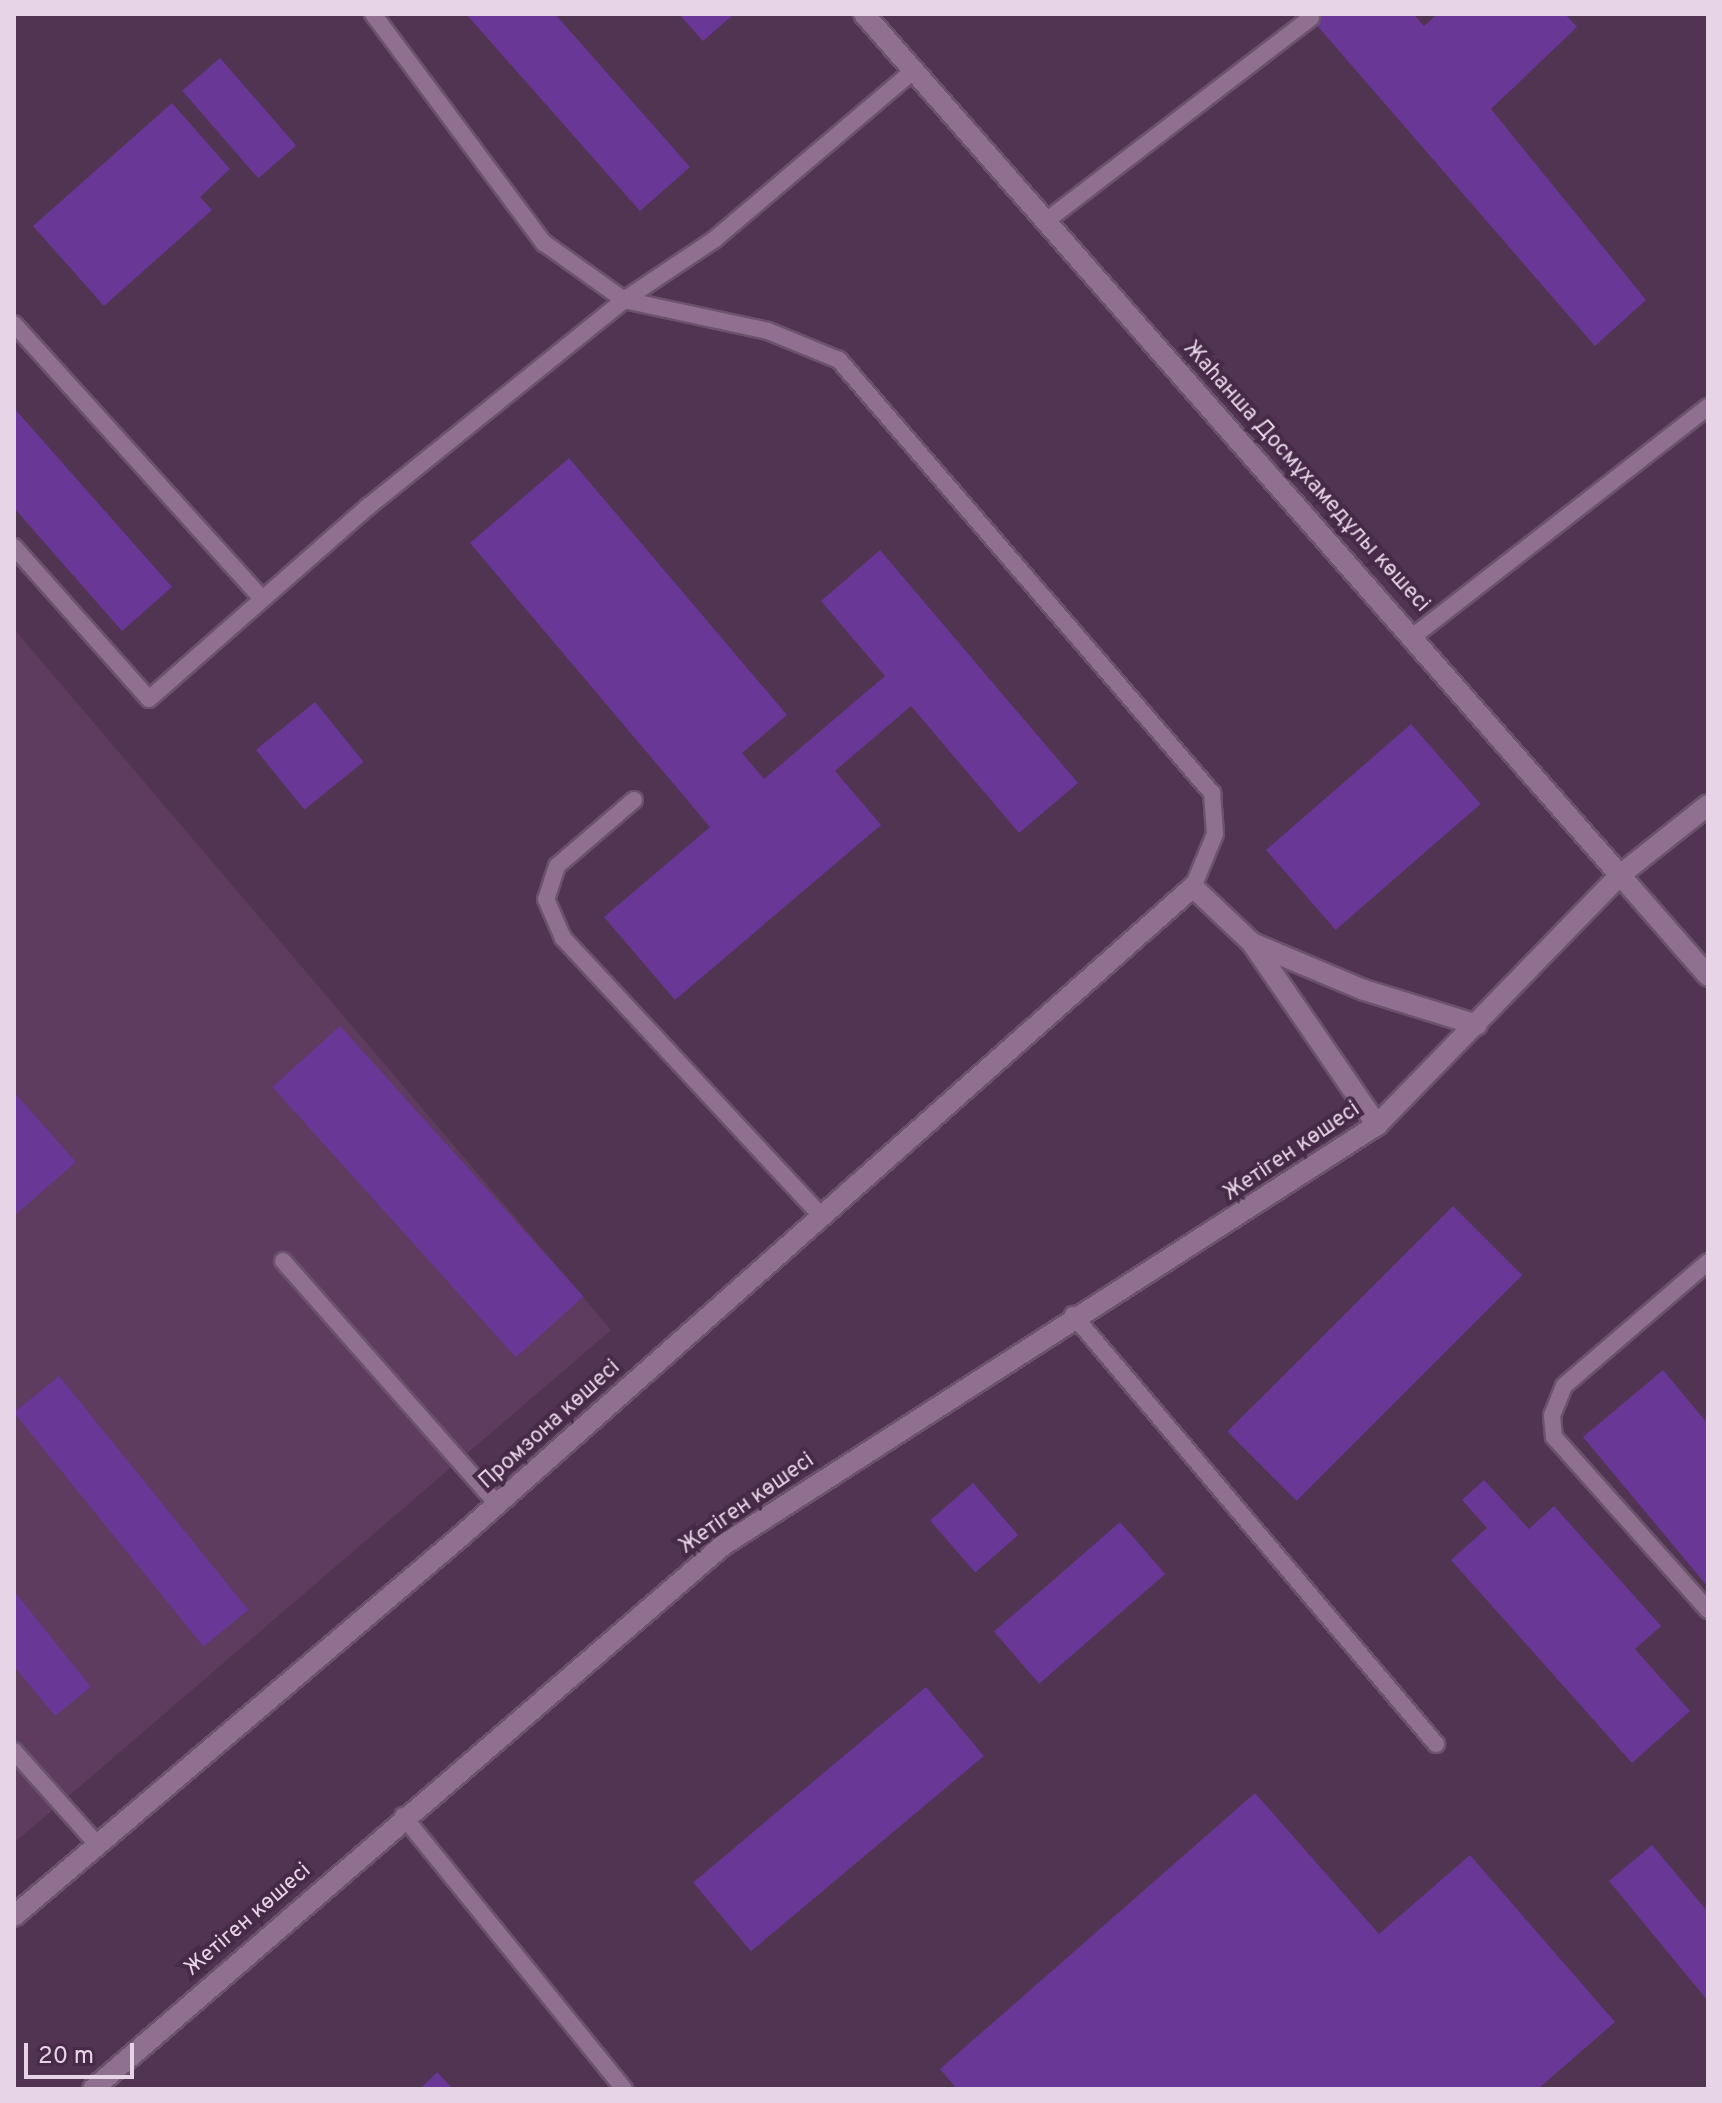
<!DOCTYPE html>
<html>
<head>
<meta charset="utf-8">
<style>
	body { margin:0 }
	#map { position:relative; width:1722px; height:2103px; overflow:hidden; background:#513452; font-family:Overpass,sans-serif }
	div>[style] { position:absolute }
	.built>* { inset:0; background:#5d3c5f }
	.building>* { inset:0; background:#693796; transform-origin:0 0 }
	.roads { filter:drop-shadow(2px 0 #6b536c) drop-shadow(-2px 0 #6b536c) drop-shadow(0 2px #6b536c) drop-shadow(0 -2px #6b536c) }
	.service>* { height:16px; margin:-8px; padding:0 8px; transform-origin:8px; border-radius:8px; background:#907091 }
	.minor>* { height:20px; margin:-10px; padding:0 10px; transform-origin:10px; border-radius:10px; background:#907091 }
	.tertiary>* { height:20px; margin:-10px; padding:0 10px; transform-origin:10px; border-radius:10px; background:#907091 }
	span { translate:-50% -50%; white-space:nowrap; text-align:center; line-height:1.15; -webkit-text-stroke:8px #462a47; paint-order:stroke }
	.street-label { font-size:22px; color:#e7d5e7 }
	.frame { position:absolute; inset:0; border:16px solid #e7d5e7; pointer-events:none }
	.scale { position:absolute; left:24px; top:2043px; width:110px; height:36px; box-sizing:border-box; border:4px solid #e7d5e7; border-top:0; padding-left:10px; font-size:24px; line-height:28px; white-space:nowrap; color:#e7d5e7; -webkit-text-stroke:6px #462a47; paint-order:stroke }
</style>
</head>
<body>
<div id="map">
	<div class="built">
		<i style="clip-path:polygon(14px 629px,611px 1330px,14px 1843px)"></i>
	</div>
	<div class="building">
		<i style="clip-path:polygon(466px 14px,555px 14px,690px 167px,640px 211px)"></i>
		<i style="clip-path:polygon(679px 14px,734px 14px,703px 41px)"></i>
		<i style="clip-path:polygon(1307px 14px,1414px 14px,1424px 26px,1437px 14px,1565px 14px,1577px 27px,1491px 109px,1646px 300px,1595px 346px)"></i>
		<i style="left:220px;top:58px;width:116px;height:50px;rotate:49deg"></i>
		<i style="clip-path:polygon(172px 103px,230px 169px,200px 197px,212px 210px,104px 306px,33px 226px)"></i>
		<i style="clip-path:polygon(14px 408px,172px 587px,122px 631px,14px 508px)"></i>
		<i style="clip-path:polygon(569px 458px,787px 715px,742px 753px,764px 779px,885px 676px,821px 601px,880px 550px,1078px 783px,1019px 833px,911px 706px,835px 771px,881px 825px,675px 1000px,604px 917px,710px 827px,470px 543px)"></i>
		<i style="left:315px;top:702px;width:77px;height:76px;rotate:51deg"></i>
		<i style="left:1411px;top:724px;width:106px;height:192px;rotate:49deg"></i>
		<i style="left:340px;top:1026px;width:364px;height:91px;rotate:48deg"></i>
		<i style="clip-path:polygon(14px 1092px,76px 1162px,14px 1216px)"></i>
		<i style="left:1453px;top:1206px;width:98px;height:319px;rotate:45deg"></i>
		<i style="clip-path:polygon(1663px 1370px,1708px 1424px,1708px 1587px,1583px 1437px)"></i>
		<i style="left:59px;top:1376px;width:301px;height:58px;rotate:51deg"></i>
		<i style="clip-path:polygon(1484px 1480px,1529px 1529px,1554px 1506px,1661px 1626px,1635px 1649px,1690px 1711px,1632px 1763px,1451px 1560px,1487px 1528px,1462px 1500px)"></i>
		<i style="left:973px;top:1483px;width:69px;height:57px;rotate:49deg"></i>
		<i style="left:1120px;top:1522px;width:69px;height:167px;rotate:49deg"></i>
		<i style="clip-path:polygon(14px 1591px,91px 1687px,55px 1716px,14px 1666px)"></i>
		<i style="left:926px;top:1687px;width:90px;height:304px;rotate:50deg"></i>
		<i style="clip-path:polygon(1255px 1793px,1379px 1934px,1470px 1855px,1615px 2022px,1538px 2089px,957px 2089px,940px 2069px)"></i>
		<i style="clip-path:polygon(1652px 1845px,1708px 1912px,1708px 2001px,1609px 1881px)"></i>
		<i style="clip-path:polygon(437px 2072px,453px 2089px,420px 2089px)"></i>
	</div>
	<div class="roads">
		<div class="service">
			<i style="left:373px;top:14px;width:286px;rotate:53.3deg"></i>
			<i style="left:544px;top:243px;width:98px;rotate:35.5deg"></i>
			<i style="left:624px;top:300px;width:147px;rotate:12.1deg"></i>
			<i style="left:768px;top:331px;width:77px;rotate:22.2deg"></i>
			<i style="left:839px;top:360px;width:572px;rotate:49.26deg"></i>
			<i style="left:1212px;top:793px;width:41px;rotate:85.8deg"></i>
			<i style="left:1215px;top:834px;width:57px;rotate:112.5deg"></i>
			<i style="left:1046px;top:221px;width:334px;rotate:-37.5deg"></i>
			<i style="left:14px;top:324px;width:368px;rotate:47.9deg"></i>
			<i style="left:14px;top:547px;width:203px;rotate:48.4deg"></i>
			<i style="left:149px;top:699px;width:293px;rotate:-41.3deg"></i>
			<i style="left:369px;top:506px;width:328px;rotate:-38.9deg"></i>
			<i style="left:624px;top:300px;width:110px;rotate:-33.8deg"></i>
			<i style="left:715px;top:239px;width:258px;rotate:-40.3deg"></i>
			<i style="left:1415px;top:635px;width:371px;rotate:-37.9deg"></i>
			<i style="left:634px;top:800px;width:101px;rotate:139.4deg"></i>
			<i style="left:557px;top:866px;width:35px;rotate:108deg"></i>
			<i style="left:546px;top:899px;width:43px;rotate:66.4deg"></i>
			<i style="left:563px;top:938px;width:379px;rotate:47.1deg"></i>
			<i style="left:283px;top:1261px;width:324px;rotate:48.6deg"></i>
			<i style="left:1708px;top:1262px;width:190px;rotate:139.3deg"></i>
			<i style="left:1564px;top:1386px;width:31px;rotate:112deg"></i>
			<i style="left:1552px;top:1415px;width:22px;rotate:85deg"></i>
			<i style="left:1554px;top:1437px;width:232px;rotate:48.3deg"></i>
			<i style="left:1073px;top:1315px;width:562px;rotate:49.76deg"></i>
			<i style="left:14px;top:1751px;width:125px;rotate:48.3deg"></i>
			<i style="left:403px;top:1816px;width:351px;rotate:51deg"></i>
		</div>
		<div class="minor">
			<i style="left:1620px;top:875px;width:134px;rotate:48.9deg"></i>
			<i style="left:1252px;top:943px;width:221px;rotate:55.5deg"></i>
			<i style="left:14px;top:1916px;width:585px;rotate:-40.36deg"></i>
			<i style="left:460px;top:1537px;width:980px;rotate:-41.57deg"></i>
			<i style="left:1193px;top:887px;width:81px;rotate:43.5deg"></i>
			<i style="left:1252px;top:943px;width:121px;rotate:22.8deg"></i>
			<i style="left:1364px;top:990px;width:118px;rotate:17.2deg"></i>
		</div>
		<div class="tertiary">
			<i style="left:864px;top:14px;width:1146px;rotate:48.72deg"></i>
			<i style="left:93px;top:2089px;width:831px;rotate:-40.8deg"></i>
			<i style="left:722px;top:1546px;width:779px;rotate:-32.73deg"></i>
			<i style="left:1377px;top:1125px;width:349px;rotate:-45.8deg"></i>
			<i style="left:1620px;top:875px;width:112px;rotate:-38.5deg"></i>
		</div>
	</div>
	<div class="street-label">
		<span style="left:1306px;top:477px;rotate:48deg">Жаһанша Досмұхамедұлы көшесі</span>
		<span style="left:1292px;top:1152px;rotate:-34deg">Жетіген көшесі</span>
		<span style="left:550px;top:1425px;rotate:-42deg">Промзона көшесі</span>
		<span style="left:747px;top:1504px;rotate:-35deg">Жетіген көшесі</span>
		<span style="left:248px;top:1920px;rotate:-41deg">Жетіген көшесі</span>
	</div>
	<div class="frame"></div>
	<div class="scale">20 m</div>
</div>
</body>
</html>
